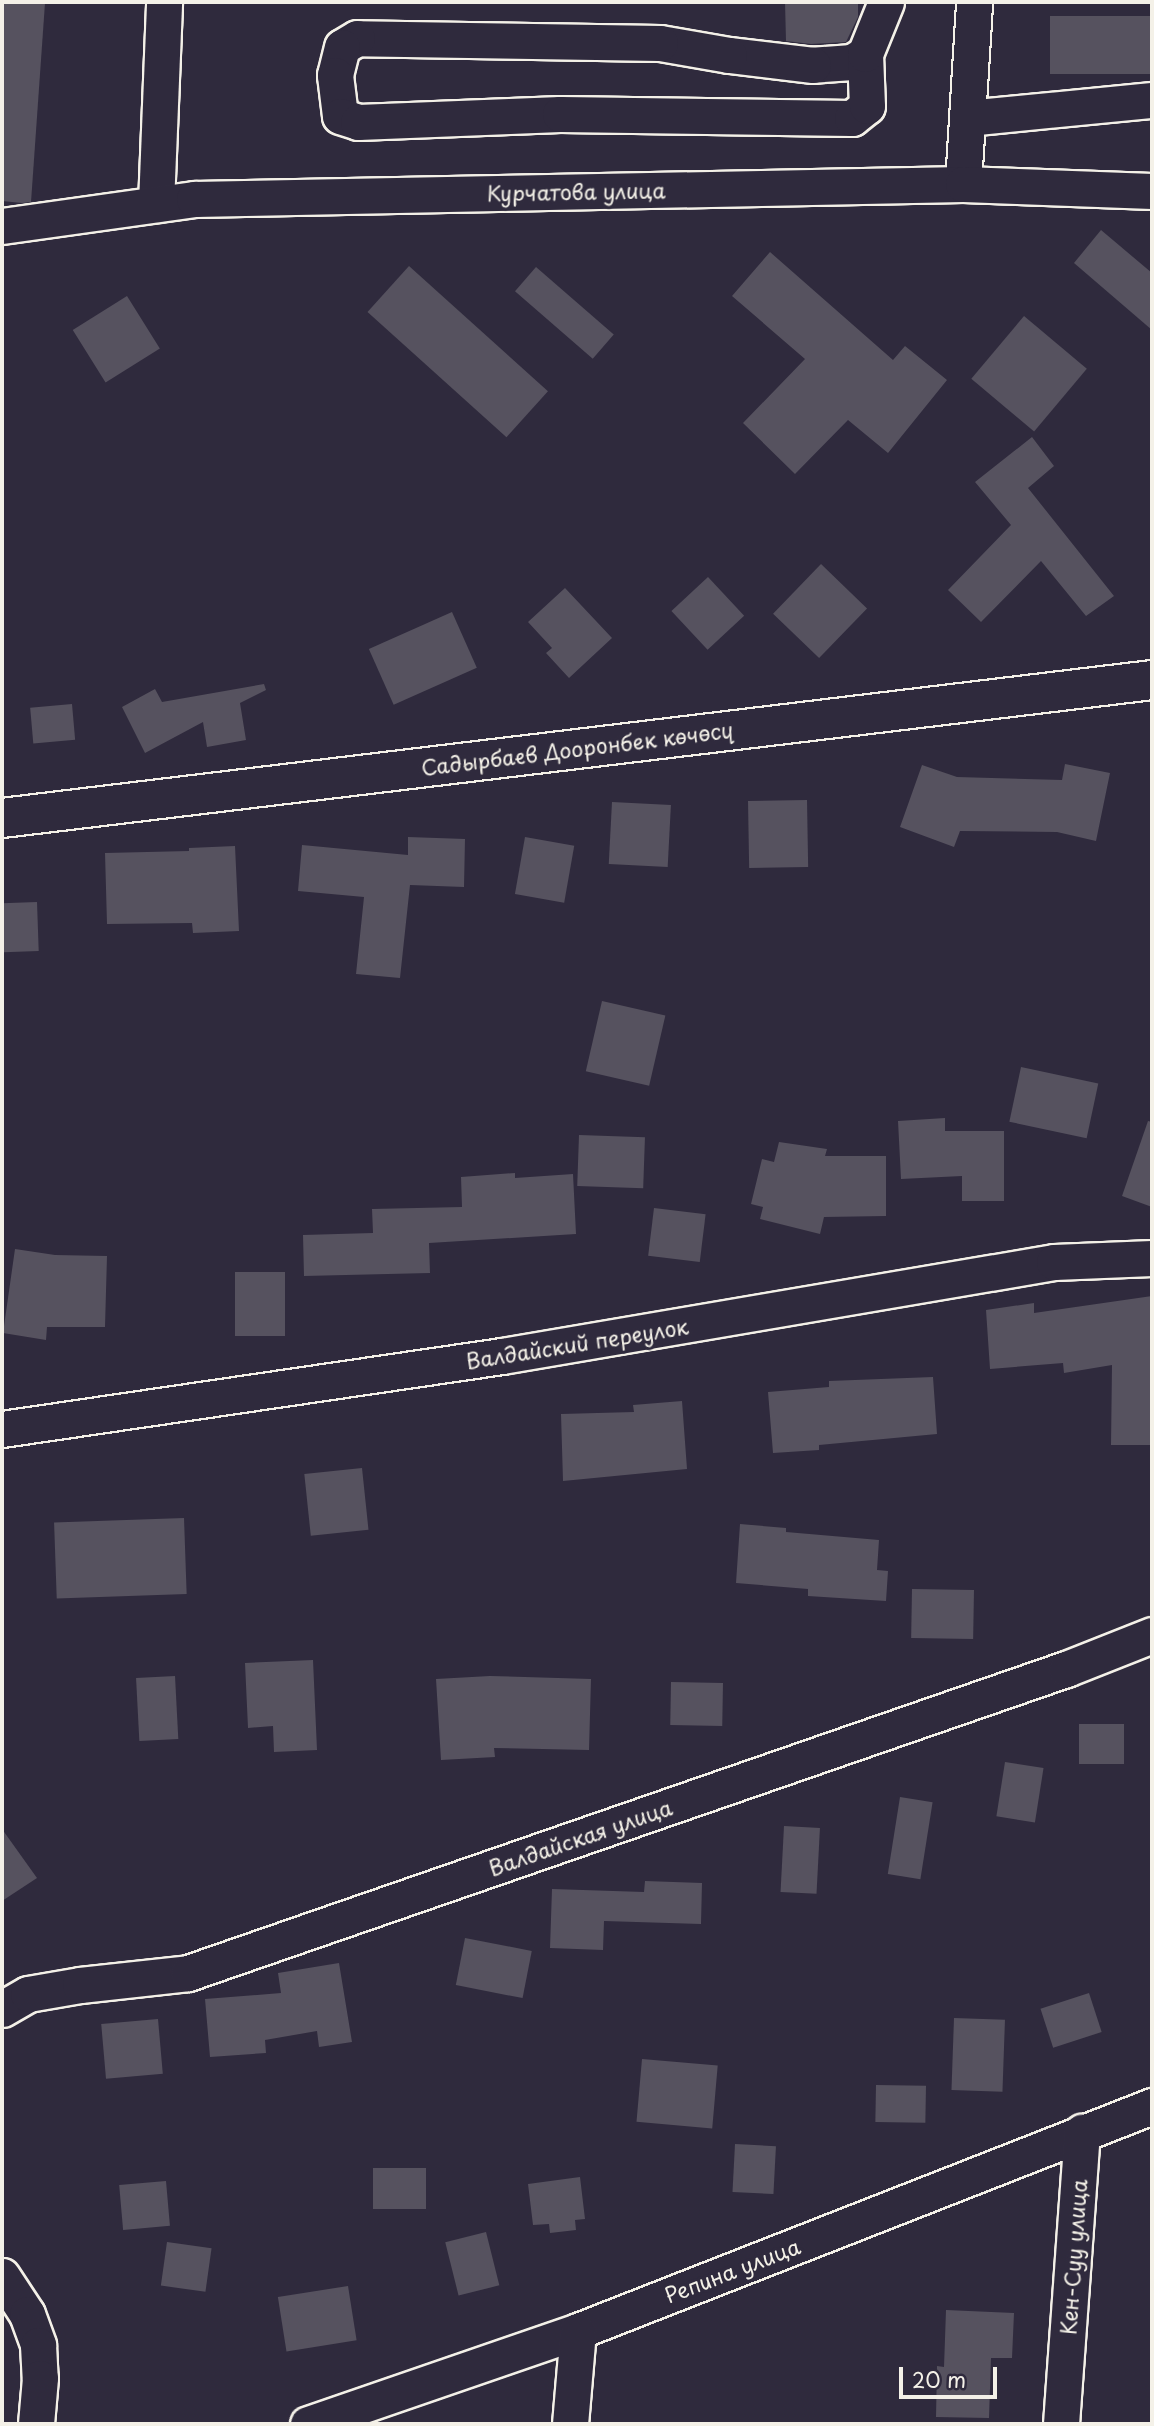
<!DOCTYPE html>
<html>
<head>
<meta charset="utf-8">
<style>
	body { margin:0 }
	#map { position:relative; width:1154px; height:2426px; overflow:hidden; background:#2f2a3d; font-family:"Playpen Sans",sans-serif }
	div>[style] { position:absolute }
	.building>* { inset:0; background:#56525f; transform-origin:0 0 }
	.roads { filter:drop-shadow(2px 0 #f4f1e8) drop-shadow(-2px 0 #f4f1e8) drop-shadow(0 2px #f4f1e8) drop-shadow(0 -2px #f4f1e8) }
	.minor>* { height:35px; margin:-17.5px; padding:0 17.5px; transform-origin:17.5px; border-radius:17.5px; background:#2f2a3d }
	.major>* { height:38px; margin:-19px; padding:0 19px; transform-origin:19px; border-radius:19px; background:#2f2a3d }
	span { translate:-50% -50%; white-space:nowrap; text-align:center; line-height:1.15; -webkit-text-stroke:6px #2f2a3d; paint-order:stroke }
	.street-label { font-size:21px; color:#f4f1e8 }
	.frame { position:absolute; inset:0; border:4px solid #f4f1e8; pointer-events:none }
	.scale { position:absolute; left:899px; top:2367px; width:98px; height:32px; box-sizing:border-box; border:4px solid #f4f1e8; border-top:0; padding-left:9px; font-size:21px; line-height:24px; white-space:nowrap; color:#f4f1e8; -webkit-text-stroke:5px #2f2a3d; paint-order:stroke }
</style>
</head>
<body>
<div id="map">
	<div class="building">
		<i style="clip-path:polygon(2px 2px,45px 3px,31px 202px,22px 203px,2px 201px)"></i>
		<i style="clip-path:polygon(785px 2px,858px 2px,858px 17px,846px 42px,811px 44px,786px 41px)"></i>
		<i style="left:1152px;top:16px;width:58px;height:102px;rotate:90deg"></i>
		<i style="clip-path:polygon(1101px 230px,1152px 273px,1152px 330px,1074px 263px)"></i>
		<i style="clip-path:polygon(770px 252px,893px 360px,905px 346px,947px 380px,888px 453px,848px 420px,795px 474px,743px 423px,805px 359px,732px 296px)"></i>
		<i style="left:409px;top:266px;width:187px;height:62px;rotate:42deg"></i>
		<i style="left:536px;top:267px;width:103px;height:32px;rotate:41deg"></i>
		<i style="left:127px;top:296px;width:62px;height:64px;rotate:58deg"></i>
		<i style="left:1024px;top:316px;width:82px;height:82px;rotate:40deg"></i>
		<i style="clip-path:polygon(1032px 437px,1054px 466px,1028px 488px,1114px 596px,1086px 616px,1041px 561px,981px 622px,948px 590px,1011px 525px,975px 482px)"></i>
		<i style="left:821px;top:564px;width:64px;height:69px;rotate:44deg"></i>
		<i style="left:708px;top:577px;width:53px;height:50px;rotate:47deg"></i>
		<i style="clip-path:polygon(565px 588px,612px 638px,569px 678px,546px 653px,552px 648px,528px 622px)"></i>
		<i style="left:452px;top:612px;width:61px;height:91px;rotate:66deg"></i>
		<i style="clip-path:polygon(264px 684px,266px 690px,240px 703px,246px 740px,207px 747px,203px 722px,145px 753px,122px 707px,155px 689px,162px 702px)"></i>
		<i style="left:72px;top:704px;width:36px;height:42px;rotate:85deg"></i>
		<i style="clip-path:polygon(1065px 764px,1110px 773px,1096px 841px,1057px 832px,960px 831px,954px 847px,900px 827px,922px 765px,957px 777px,1062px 780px)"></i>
		<i style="left:807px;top:800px;width:67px;height:59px;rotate:89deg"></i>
		<i style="left:612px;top:802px;width:59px;height:62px;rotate:3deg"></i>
		<i style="clip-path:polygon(408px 837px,465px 839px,464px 887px,410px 885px,400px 978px,356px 974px,364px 897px,298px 891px,302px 845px,408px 855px)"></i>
		<i style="left:525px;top:837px;width:50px;height:58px;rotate:10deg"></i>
		<i style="clip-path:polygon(235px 846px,239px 931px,193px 933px,192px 923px,107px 924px,105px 853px,189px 851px,189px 848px)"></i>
		<i style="left:37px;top:902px;width:49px;height:35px;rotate:88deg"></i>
		<i style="left:602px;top:1001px;width:65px;height:72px;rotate:13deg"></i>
		<i style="left:1021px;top:1067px;width:79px;height:56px;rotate:12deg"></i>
		<i style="clip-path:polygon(945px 1118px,945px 1131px,1004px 1131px,1004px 1201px,962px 1201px,962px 1176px,901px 1179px,898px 1121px)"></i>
		<i style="clip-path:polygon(1148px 1121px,1152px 1122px,1152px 1207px,1122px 1196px)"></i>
		<i style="left:579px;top:1135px;width:66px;height:51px;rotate:2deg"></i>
		<i style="clip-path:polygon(779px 1142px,827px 1149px,825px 1156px,886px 1156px,886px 1216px,824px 1217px,820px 1234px,760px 1219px,763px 1207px,751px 1204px,762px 1159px,774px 1162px)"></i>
		<i style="clip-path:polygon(515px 1173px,515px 1178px,573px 1174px,576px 1234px,429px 1243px,430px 1273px,304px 1276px,303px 1235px,373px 1233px,372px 1209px,462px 1207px,461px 1177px)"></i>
		<i style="left:654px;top:1208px;width:52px;height:48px;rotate:7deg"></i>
		<i style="clip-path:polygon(15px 1249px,55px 1255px,107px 1256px,105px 1327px,47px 1327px,46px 1340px,3px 1333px)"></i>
		<i style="left:235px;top:1272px;width:50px;height:64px"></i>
		<i style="clip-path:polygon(1152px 1296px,1150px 1445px,1111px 1445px,1112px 1365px,1064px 1373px,1063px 1363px,990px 1369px,986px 1310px,1034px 1303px,1034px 1313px)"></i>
		<i style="clip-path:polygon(933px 1377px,937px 1434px,819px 1445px,819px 1450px,773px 1453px,768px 1392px,829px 1387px,829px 1381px)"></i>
		<i style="clip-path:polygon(682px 1401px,687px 1469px,563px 1481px,561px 1414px,634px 1412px,633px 1405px)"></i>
		<i style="left:362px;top:1468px;width:62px;height:58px;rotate:84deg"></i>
		<i style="left:184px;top:1518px;width:76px;height:130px;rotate:88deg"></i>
		<i style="clip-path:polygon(740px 1524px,786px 1528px,786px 1532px,879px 1540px,877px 1570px,888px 1571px,886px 1601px,808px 1596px,808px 1589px,736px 1583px)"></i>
		<i style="left:912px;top:1589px;width:62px;height:49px;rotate:1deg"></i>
		<i style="clip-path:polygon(313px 1660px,317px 1750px,274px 1752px,273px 1726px,248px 1728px,245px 1663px)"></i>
		<i style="left:175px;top:1676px;width:63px;height:39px;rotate:87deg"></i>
		<i style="clip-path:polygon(490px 1676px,591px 1679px,589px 1750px,494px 1748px,495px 1757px,441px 1760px,436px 1679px)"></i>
		<i style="left:671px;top:1682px;width:52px;height:43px;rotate:1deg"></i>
		<i style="left:1124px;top:1724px;width:40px;height:45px;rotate:90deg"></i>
		<i style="left:1005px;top:1762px;width:39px;height:55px;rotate:9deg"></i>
		<i style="left:900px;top:1797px;width:33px;height:78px;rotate:9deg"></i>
		<i style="left:784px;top:1826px;width:36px;height:66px;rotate:3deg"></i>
		<i style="clip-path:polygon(2px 1829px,37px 1878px,2px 1901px)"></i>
		<i style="clip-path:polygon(645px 1881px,702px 1883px,701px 1924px,604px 1921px,603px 1950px,550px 1948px,552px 1889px,644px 1892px)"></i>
		<i style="left:465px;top:1938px;width:68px;height:48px;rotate:11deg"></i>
		<i style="clip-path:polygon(339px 1963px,352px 2042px,319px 2047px,317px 2031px,265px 2040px,266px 2053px,210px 2057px,205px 1999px,281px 1993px,278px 1973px)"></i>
		<i style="left:1089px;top:1993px;width:41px;height:51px;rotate:72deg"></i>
		<i style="left:954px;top:2018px;width:51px;height:72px;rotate:2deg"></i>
		<i style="left:158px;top:2019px;width:55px;height:57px;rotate:85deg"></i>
		<i style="left:642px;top:2059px;width:76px;height:63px;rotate:5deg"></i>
		<i style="left:876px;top:2085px;width:50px;height:37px;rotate:1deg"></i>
		<i style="left:735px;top:2144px;width:41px;height:48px;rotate:3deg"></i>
		<i style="left:373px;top:2168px;width:53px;height:41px"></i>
		<i style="clip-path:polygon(580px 2177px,585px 2219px,575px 2220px,576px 2230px,550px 2233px,549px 2224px,533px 2225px,528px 2184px)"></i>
		<i style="left:166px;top:2181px;width:45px;height:47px;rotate:85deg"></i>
		<i style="left:486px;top:2232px;width:55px;height:42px;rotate:76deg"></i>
		<i style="left:167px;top:2242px;width:45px;height:44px;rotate:8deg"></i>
		<i style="left:348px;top:2286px;width:55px;height:71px;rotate:81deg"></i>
		<i style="clip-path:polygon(946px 2310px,1014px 2313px,1012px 2358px,991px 2358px,989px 2418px,936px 2417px,937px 2366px,944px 2367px)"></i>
	</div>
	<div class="roads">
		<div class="minor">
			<i style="left:865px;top:54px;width:15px;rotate:148deg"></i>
			<i style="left:852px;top:62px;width:39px;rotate:176deg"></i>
			<i style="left:813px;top:65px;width:85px;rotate:-173.2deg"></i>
			<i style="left:729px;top:55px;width:70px;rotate:-170.1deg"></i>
			<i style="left:660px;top:43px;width:303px;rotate:-179.1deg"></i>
			<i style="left:357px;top:38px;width:17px;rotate:149deg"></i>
			<i style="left:342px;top:47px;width:29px;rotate:104deg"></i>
			<i style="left:335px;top:75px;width:41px;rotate:83deg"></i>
			<i style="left:340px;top:116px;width:19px;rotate:18deg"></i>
			<i style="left:358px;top:122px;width:202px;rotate:-2.3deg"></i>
			<i style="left:560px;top:114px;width:292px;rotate:0.8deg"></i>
			<i style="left:852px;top:118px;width:19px;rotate:-39deg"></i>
			<i style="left:867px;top:106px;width:52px;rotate:-92.2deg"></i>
			<i style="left:865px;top:54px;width:56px;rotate:-68deg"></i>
			<i style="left:967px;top:118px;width:186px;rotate:-5.6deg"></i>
			<i style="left:963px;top:184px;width:182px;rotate:-86.5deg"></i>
			<i style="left:156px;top:204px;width:202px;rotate:-87.7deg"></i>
			<i style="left:2px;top:226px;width:194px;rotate:-8deg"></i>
			<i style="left:194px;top:199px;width:769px;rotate:-1.12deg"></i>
			<i style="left:963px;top:184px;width:189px;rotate:2.1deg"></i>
			<i style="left:2px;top:1429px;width:505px;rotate:-8.31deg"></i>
			<i style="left:502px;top:1356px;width:560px;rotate:-9.66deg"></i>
			<i style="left:1054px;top:1262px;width:98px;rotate:-2.3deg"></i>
			<i style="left:2px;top:2009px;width:30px;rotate:-30deg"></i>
			<i style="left:28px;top:1994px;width:53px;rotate:-9.8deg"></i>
			<i style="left:80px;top:1985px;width:109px;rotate:-6.3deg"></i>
			<i style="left:188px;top:1973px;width:929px;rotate:-19.1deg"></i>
			<i style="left:1066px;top:1669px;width:92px;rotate:-21.6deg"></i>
			<i style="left:2px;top:2276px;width:45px;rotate:56.7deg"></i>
			<i style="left:27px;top:2314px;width:33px;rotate:70deg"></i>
			<i style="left:38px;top:2345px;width:33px;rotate:87deg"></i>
			<i style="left:40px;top:2378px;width:46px;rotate:95deg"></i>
			<i style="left:308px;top:2424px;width:286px;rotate:-19deg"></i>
			<i style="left:578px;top:2331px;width:617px;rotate:-21.4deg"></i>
			<i style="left:570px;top:2424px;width:93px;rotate:-85.1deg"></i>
			<i style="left:1061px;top:2424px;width:293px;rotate:-85.9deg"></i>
		</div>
		<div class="major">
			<i style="left:2px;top:818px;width:1158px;rotate:-6.84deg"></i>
		</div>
	</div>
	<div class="street-label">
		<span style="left:576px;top:191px;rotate:-1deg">Курчатова улица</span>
		<span style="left:577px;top:748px;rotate:-7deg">Садырбаев Дооронбек көчөсү</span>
		<span style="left:577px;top:1343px;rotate:-9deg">Валдайский переулок</span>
		<span style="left:580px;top:1837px;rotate:-19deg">Валдайская улица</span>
		<span style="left:1073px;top:2257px;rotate:-86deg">Кен-Суу улица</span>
		<span style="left:732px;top:2270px;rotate:-21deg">Репина улица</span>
	</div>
	<div class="frame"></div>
	<div class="scale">20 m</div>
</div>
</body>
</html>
